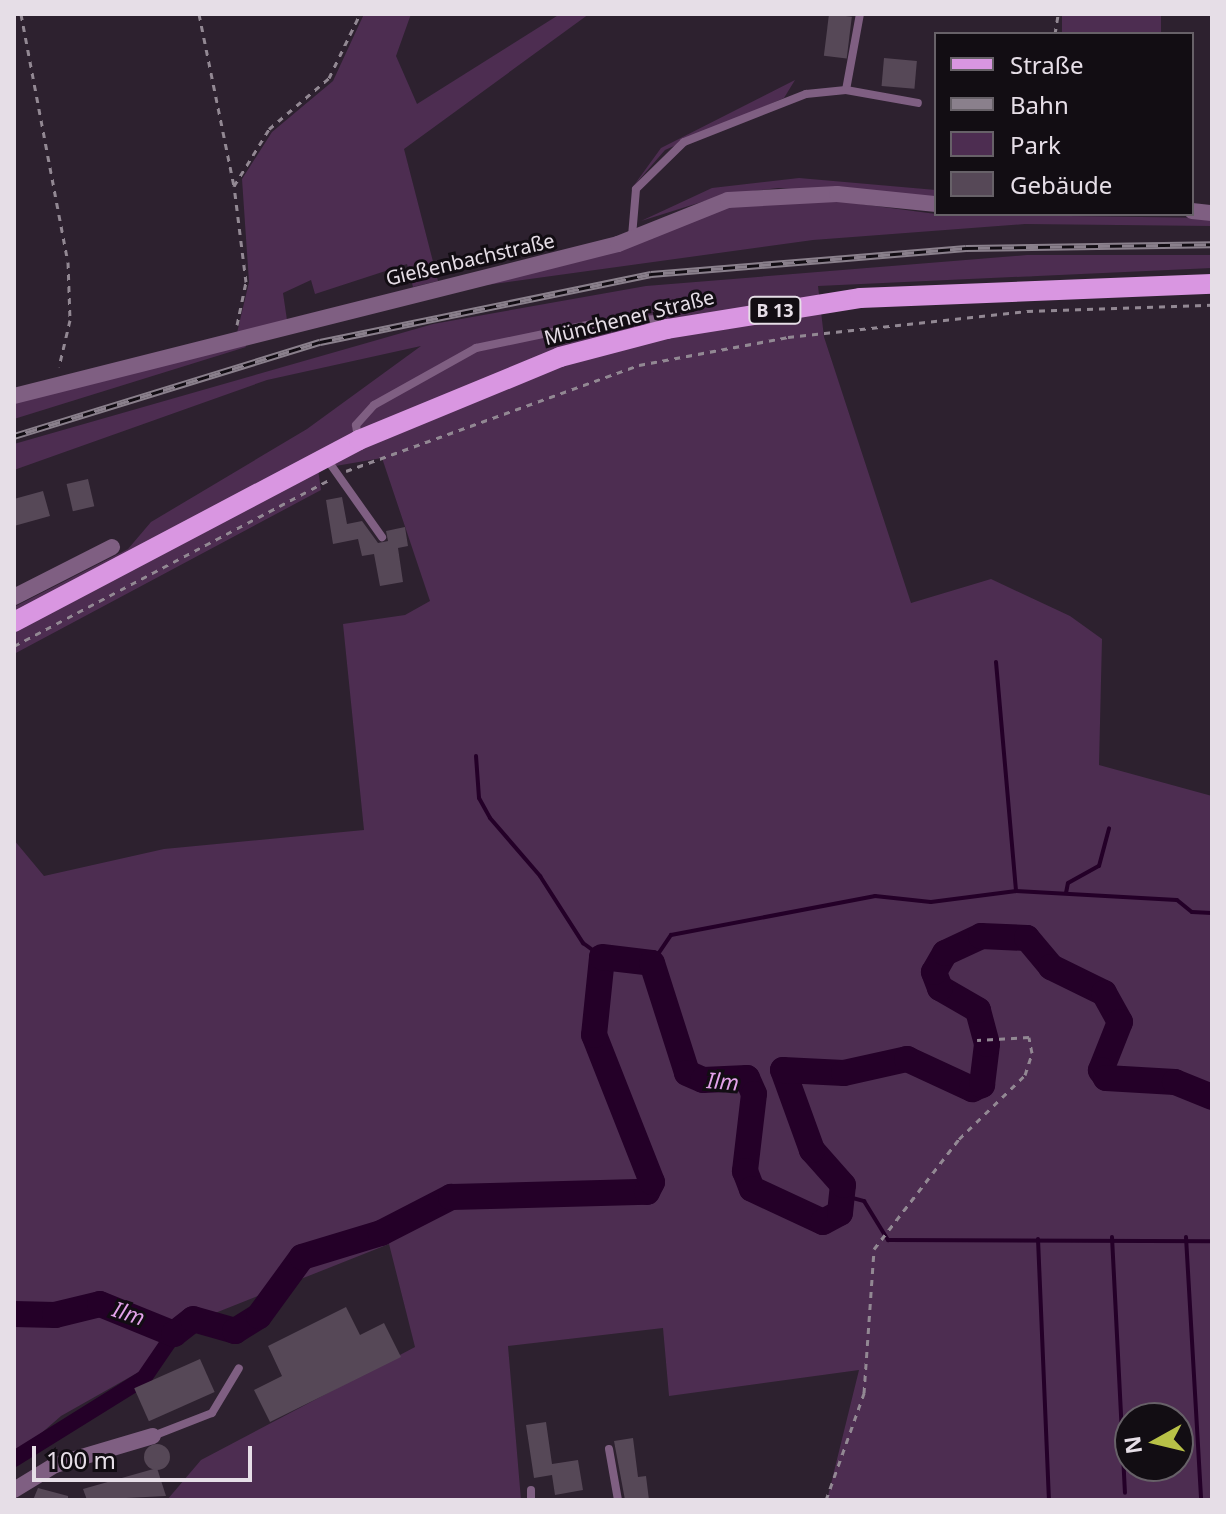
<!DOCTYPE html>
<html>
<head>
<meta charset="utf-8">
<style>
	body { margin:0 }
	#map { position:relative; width:1226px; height:1514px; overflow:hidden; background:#2d212f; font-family:"Noto Sans",sans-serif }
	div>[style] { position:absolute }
	.green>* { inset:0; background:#4d2d51; transform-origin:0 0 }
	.stream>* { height:4px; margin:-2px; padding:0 2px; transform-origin:2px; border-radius:2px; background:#240028 }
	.canal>* { height:16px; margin:-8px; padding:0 8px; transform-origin:8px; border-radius:8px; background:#240028 }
	.river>* { height:26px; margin:-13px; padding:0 13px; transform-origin:13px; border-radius:13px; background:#240028 }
	.building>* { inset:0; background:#564857; transform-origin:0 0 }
	.round { border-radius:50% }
	.path>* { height:3px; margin-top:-1.5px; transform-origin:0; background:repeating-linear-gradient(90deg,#928893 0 6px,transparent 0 12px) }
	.service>* { height:8px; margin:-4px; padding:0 4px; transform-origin:4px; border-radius:4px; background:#7f5f82 }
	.minor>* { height:16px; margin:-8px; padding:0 8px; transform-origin:8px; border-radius:8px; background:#7f5f82 }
	.primary>* { height:20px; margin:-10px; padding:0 10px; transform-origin:10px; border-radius:10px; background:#d996e1 }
	.rail>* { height:7px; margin-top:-3.5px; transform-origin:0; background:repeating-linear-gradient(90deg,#120d13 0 12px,#8a808c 0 24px); box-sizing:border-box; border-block:2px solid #8a808c }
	span { translate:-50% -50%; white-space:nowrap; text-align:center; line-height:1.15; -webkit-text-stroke:6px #120d13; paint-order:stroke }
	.shield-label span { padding:2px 6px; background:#120d13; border:2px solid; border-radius:6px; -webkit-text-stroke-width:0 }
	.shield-label { font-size:18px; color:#e6dee7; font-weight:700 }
	.street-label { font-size:20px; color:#e6dee7 }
	.water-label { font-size:22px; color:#e3a3ea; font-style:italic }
	.frame { position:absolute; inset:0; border:16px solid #e6dee7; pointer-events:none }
	.legend { position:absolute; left:934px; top:32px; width:260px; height:184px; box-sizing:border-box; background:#120d13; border:2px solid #676168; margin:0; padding:10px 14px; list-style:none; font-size:24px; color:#e6dee7 }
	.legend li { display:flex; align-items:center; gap:16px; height:40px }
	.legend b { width:40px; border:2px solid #676168 }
	.north { position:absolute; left:1114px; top:1402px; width:80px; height:80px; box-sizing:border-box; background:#120d13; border:2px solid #676168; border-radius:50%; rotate:262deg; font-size:22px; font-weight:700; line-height:32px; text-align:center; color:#e6dee7 }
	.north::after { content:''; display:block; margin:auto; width:28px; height:36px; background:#b8c147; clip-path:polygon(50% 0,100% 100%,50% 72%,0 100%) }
	.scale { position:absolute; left:32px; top:1446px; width:220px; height:36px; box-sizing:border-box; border:4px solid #e6dee7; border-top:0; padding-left:10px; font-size:24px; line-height:28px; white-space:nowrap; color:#e6dee7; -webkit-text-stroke:6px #120d13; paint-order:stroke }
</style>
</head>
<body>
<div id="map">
	<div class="green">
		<i style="clip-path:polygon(364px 14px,411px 14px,396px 56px,417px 104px,560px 14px,589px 14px,404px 149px,438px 281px,413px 287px,407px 264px,315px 294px,311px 280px,283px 293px,287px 320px,237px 333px,249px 282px,242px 179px,272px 132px,333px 81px)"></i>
		<i style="left:1062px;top:14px;width:99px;height:20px"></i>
		<i style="clip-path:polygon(795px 80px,784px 98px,665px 150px,632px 188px,661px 148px)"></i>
		<i style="clip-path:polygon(799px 178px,936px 190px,936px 199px,778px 188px,727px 194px,641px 221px,712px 188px)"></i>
		<i style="clip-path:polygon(838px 201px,936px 214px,1212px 218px,1212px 226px,1025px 224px,813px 240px,479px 286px,728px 206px)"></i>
		<i style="clip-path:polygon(evenodd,1027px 255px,1212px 255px,1212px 268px,818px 286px,824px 337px,911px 603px,991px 579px,1070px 616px,1102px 639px,1099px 765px,1212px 796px,1212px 1500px,827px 1500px,859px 1370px,669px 1396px,663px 1328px,508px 1346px,521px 1500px,167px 1500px,201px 1460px,415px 1347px,389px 1244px,180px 1327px,153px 1364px,61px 1416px,14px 1457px,14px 840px,44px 876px,164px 849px,364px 830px,343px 624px,405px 615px,430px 601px,382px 458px,318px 469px,321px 490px,14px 654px,14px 607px,128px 549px,151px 522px,307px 429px,421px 346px,267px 380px,14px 470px,14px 444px,433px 324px,646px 286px,1027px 255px,1130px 1418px,1178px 1418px,1178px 1466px,1130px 1466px,1130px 1418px)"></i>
		<i style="clip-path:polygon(244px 343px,246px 347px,14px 419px,14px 402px)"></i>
	</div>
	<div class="stream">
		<i style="left:996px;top:662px;width:230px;rotate:85deg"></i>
		<i style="left:476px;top:756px;width:42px;rotate:85.9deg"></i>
		<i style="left:479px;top:798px;width:23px;rotate:61deg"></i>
		<i style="left:490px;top:818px;width:77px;rotate:49.2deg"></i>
		<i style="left:540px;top:876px;width:80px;rotate:57.3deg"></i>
		<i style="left:583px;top:943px;width:24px;rotate:36deg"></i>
		<i style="left:1066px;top:893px;width:10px;rotate:-79deg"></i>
		<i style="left:1068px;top:883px;width:35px;rotate:-29deg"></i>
		<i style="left:1099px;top:866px;width:39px;rotate:-75deg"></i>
		<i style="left:652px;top:963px;width:34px;rotate:-56deg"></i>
		<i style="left:671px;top:935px;width:208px;rotate:-10.8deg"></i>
		<i style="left:875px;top:896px;width:56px;rotate:6.1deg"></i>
		<i style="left:931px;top:902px;width:86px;rotate:-7.4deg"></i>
		<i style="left:1016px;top:891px;width:161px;rotate:3.2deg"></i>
		<i style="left:1177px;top:900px;width:19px;rotate:39deg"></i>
		<i style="left:1192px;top:912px;width:20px;rotate:3deg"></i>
		<i style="left:845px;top:1196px;width:20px;rotate:15deg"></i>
		<i style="left:864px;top:1201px;width:46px;rotate:58.4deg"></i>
		<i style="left:888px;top:1240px;width:324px;rotate:0.2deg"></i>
		<i style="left:1112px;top:1237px;width:256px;rotate:87.1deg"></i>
		<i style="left:1186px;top:1237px;width:263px;rotate:86.7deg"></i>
		<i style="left:1038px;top:1239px;width:261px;rotate:87.6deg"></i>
	</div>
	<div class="canal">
		<i style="left:14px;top:1459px;width:153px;rotate:-31.9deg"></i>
		<i style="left:144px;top:1378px;width:53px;rotate:-55.7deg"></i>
	</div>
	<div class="river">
		<i style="left:14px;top:1314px;width:41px;rotate:1.4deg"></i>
		<i style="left:55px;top:1315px;width:46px;rotate:-13.7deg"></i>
		<i style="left:100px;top:1304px;width:80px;rotate:22.1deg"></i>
		<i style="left:174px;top:1334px;width:24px;rotate:-38deg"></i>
		<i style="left:193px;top:1319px;width:44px;rotate:15.9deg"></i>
		<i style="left:235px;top:1331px;width:28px;rotate:-32deg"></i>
		<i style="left:259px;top:1316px;width:73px;rotate:-53.9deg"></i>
		<i style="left:302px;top:1257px;width:83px;rotate:-16.9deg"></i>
		<i style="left:381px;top:1233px;width:79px;rotate:-27.2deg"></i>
		<i style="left:451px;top:1197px;width:196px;rotate:-1.5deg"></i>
		<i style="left:647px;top:1192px;width:11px;rotate:-63deg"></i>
		<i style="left:652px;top:1182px;width:158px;rotate:-111.5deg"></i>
		<i style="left:594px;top:1035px;width:78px;rotate:-84.1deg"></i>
		<i style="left:602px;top:957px;width:50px;rotate:6.8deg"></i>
		<i style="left:652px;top:963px;width:115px;rotate:72.3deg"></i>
		<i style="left:687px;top:1073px;width:17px;rotate:24deg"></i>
		<i style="left:703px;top:1080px;width:44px;rotate:-2.6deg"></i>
		<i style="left:747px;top:1078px;width:17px;rotate:66deg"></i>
		<i style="left:754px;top:1094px;width:78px;rotate:96.7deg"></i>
		<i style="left:745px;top:1171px;width:19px;rotate:69deg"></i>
		<i style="left:752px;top:1189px;width:78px;rotate:24.9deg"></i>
		<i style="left:823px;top:1222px;width:19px;rotate:-28deg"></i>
		<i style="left:840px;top:1213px;width:28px;rotate:-84deg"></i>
		<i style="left:843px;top:1185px;width:47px;rotate:-131.5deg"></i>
		<i style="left:812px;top:1150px;width:85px;rotate:-109.9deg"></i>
		<i style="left:783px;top:1070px;width:61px;rotate:2.8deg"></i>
		<i style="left:844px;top:1073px;width:65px;rotate:-12.5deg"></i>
		<i style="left:907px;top:1059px;width:72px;rotate:24.8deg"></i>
		<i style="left:972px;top:1089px;width:11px;rotate:-22deg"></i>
		<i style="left:982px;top:1085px;width:41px;rotate:-83deg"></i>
		<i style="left:987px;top:1044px;width:35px;rotate:-105deg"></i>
		<i style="left:978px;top:1010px;width:44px;rotate:-149.9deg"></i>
		<i style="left:940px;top:988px;width:17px;rotate:-111deg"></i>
		<i style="left:934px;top:972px;width:22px;rotate:-60deg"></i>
		<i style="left:945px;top:953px;width:40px;rotate:-25deg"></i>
		<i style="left:981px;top:936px;width:46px;rotate:2.5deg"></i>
		<i style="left:1027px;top:938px;width:38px;rotate:50deg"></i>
		<i style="left:1051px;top:967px;width:59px;rotate:26.1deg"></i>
		<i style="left:1104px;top:993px;width:33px;rotate:61deg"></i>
		<i style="left:1120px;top:1022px;width:52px;rotate:111.6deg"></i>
		<i style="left:1101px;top:1070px;width:9px;rotate:58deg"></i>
		<i style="left:1106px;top:1078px;width:69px;rotate:3.3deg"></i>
		<i style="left:1175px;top:1082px;width:40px;rotate:22deg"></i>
	</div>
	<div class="building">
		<i style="left:829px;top:14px;width:23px;height:42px;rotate:7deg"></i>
		<i style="left:884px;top:58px;width:33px;height:28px;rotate:5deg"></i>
		<i style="left:88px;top:479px;width:28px;height:22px;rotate:77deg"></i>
		<i style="clip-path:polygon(43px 491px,50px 516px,14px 526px,14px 499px)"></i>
		<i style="clip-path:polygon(342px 497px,347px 524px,362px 521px,378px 543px,388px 541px,386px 531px,405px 527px,408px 546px,398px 548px,403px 582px,380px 586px,374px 554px,362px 556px,358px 539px,333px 544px,326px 500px)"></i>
		<i style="clip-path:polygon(346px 1307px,360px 1335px,384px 1323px,401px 1357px,270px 1422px,254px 1390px,282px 1376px,268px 1346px)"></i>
		<i style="left:200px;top:1359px;width:36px;height:72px;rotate:66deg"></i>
		<i style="clip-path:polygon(546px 1422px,552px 1464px,578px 1460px,583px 1490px,555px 1495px,552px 1475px,534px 1478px,526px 1425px)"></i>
		<i style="clip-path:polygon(633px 1438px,638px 1477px,646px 1476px,649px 1500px,625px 1500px,614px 1441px)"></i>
		<i class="round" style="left:144px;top:1444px;width:26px;height:26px"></i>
		<i style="clip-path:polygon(157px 1468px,166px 1496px,87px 1500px,83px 1489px)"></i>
		<i style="clip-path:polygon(38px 1488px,68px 1496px,68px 1500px,33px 1500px)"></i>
	</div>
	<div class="path">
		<i style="left:21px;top:14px;width:252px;rotate:79.3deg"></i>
		<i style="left:68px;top:262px;width:58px;rotate:88deg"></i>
		<i style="left:70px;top:320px;width:48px;rotate:103.2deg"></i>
		<i style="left:199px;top:14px;width:176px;rotate:78.5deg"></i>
		<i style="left:1055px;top:34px;width:20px;rotate:-81deg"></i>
		<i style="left:237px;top:325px;width:44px;rotate:-78.2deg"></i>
		<i style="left:246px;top:282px;width:97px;rotate:-97.1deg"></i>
		<i style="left:234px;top:186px;width:67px;rotate:-58.4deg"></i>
		<i style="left:269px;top:129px;width:79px;rotate:-40.4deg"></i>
		<i style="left:329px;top:78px;width:71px;rotate:-64.2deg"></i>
		<i style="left:346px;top:471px;width:312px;rotate:-19.9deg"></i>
		<i style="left:639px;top:365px;width:152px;rotate:-10.6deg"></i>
		<i style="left:788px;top:337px;width:240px;rotate:-6.2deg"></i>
		<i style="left:1027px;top:311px;width:185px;rotate:-1.9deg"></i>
		<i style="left:14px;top:646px;width:356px;rotate:-27.8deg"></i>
		<i style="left:826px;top:1500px;width:114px;rotate:-70.4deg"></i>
		<i style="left:864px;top:1393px;width:144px;rotate:-86deg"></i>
		<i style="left:874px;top:1249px;width:139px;rotate:-52.3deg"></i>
		<i style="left:959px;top:1139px;width:92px;rotate:-44.1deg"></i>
		<i style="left:1025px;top:1075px;width:23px;rotate:-72deg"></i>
		<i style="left:1032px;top:1053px;width:16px;rotate:-101deg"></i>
		<i style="left:1029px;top:1037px;width:52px;rotate:176.7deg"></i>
	</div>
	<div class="service">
		<i style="left:846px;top:90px;width:77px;rotate:-79.6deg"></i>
		<i style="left:632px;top:236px;width:47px;rotate:-85.1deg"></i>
		<i style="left:636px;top:189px;width:67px;rotate:-44.4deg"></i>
		<i style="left:684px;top:142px;width:131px;rotate:-21.5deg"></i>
		<i style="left:806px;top:94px;width:40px;rotate:-5.7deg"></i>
		<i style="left:846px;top:90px;width:73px;rotate:10.2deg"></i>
		<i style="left:358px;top:439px;width:14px;rotate:-98deg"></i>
		<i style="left:356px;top:425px;width:27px;rotate:-48deg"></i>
		<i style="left:374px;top:405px;width:117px;rotate:-29.2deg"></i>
		<i style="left:476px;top:348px;width:117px;rotate:-11.8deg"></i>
		<i style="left:591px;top:324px;width:65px;rotate:-4.4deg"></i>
		<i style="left:656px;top:319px;width:13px;rotate:42deg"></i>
		<i style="left:326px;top:458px;width:97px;rotate:54.7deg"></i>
		<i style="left:153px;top:1436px;width:63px;rotate:-21.3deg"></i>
		<i style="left:212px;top:1413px;width:52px;rotate:-59deg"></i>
		<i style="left:609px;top:1449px;width:52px;rotate:80deg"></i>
		<i style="left:531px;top:1490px;width:10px;rotate:90deg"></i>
	</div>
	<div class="minor">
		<i style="left:1192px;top:211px;width:20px;rotate:6deg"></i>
		<i style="left:14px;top:396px;width:623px;rotate:-14.13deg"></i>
		<i style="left:618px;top:244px;width:118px;rotate:-21.8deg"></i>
		<i style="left:728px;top:200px;width:109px;rotate:-3.2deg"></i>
		<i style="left:837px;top:194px;width:100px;rotate:5.8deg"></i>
		<i style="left:14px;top:597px;width:110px;rotate:-27deg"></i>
		<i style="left:14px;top:1490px;width:48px;rotate:-31.4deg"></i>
		<i style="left:55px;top:1465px;width:102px;rotate:-16.5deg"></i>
	</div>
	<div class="primary">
		<i style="left:14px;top:622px;width:390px;rotate:-27.8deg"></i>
		<i style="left:359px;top:440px;width:217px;rotate:-22.4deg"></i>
		<i style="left:560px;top:357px;width:111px;rotate:-14.7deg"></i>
		<i style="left:667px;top:329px;width:195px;rotate:-9.1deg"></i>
		<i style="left:860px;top:298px;width:352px;rotate:-2.3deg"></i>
	</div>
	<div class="rail">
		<i style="left:14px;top:436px;width:320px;rotate:-17.1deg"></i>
		<i style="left:320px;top:342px;width:338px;rotate:-11.6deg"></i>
		<i style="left:651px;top:274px;width:316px;rotate:-4.7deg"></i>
		<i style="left:966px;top:248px;width:246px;rotate:-0.9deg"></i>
	</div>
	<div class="shield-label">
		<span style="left:775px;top:310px">B 13</span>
	</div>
	<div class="street-label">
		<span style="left:470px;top:259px;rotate:-13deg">Gießenbachstraße</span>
		<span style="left:629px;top:317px;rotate:-14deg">Münchener Straße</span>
	</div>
	<div class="water-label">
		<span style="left:723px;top:1081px;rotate:5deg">Ilm</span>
		<span style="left:129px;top:1313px;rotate:19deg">Ilm</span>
	</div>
	<div class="frame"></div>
	<ul class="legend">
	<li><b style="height:10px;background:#d996e1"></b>Straße</li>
	<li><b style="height:10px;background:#8a808c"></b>Bahn</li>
	<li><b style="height:22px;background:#4d2d51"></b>Park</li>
	<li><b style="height:22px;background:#564857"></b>Gebäude</li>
	</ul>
	<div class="north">N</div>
	<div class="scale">100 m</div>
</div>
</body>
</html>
